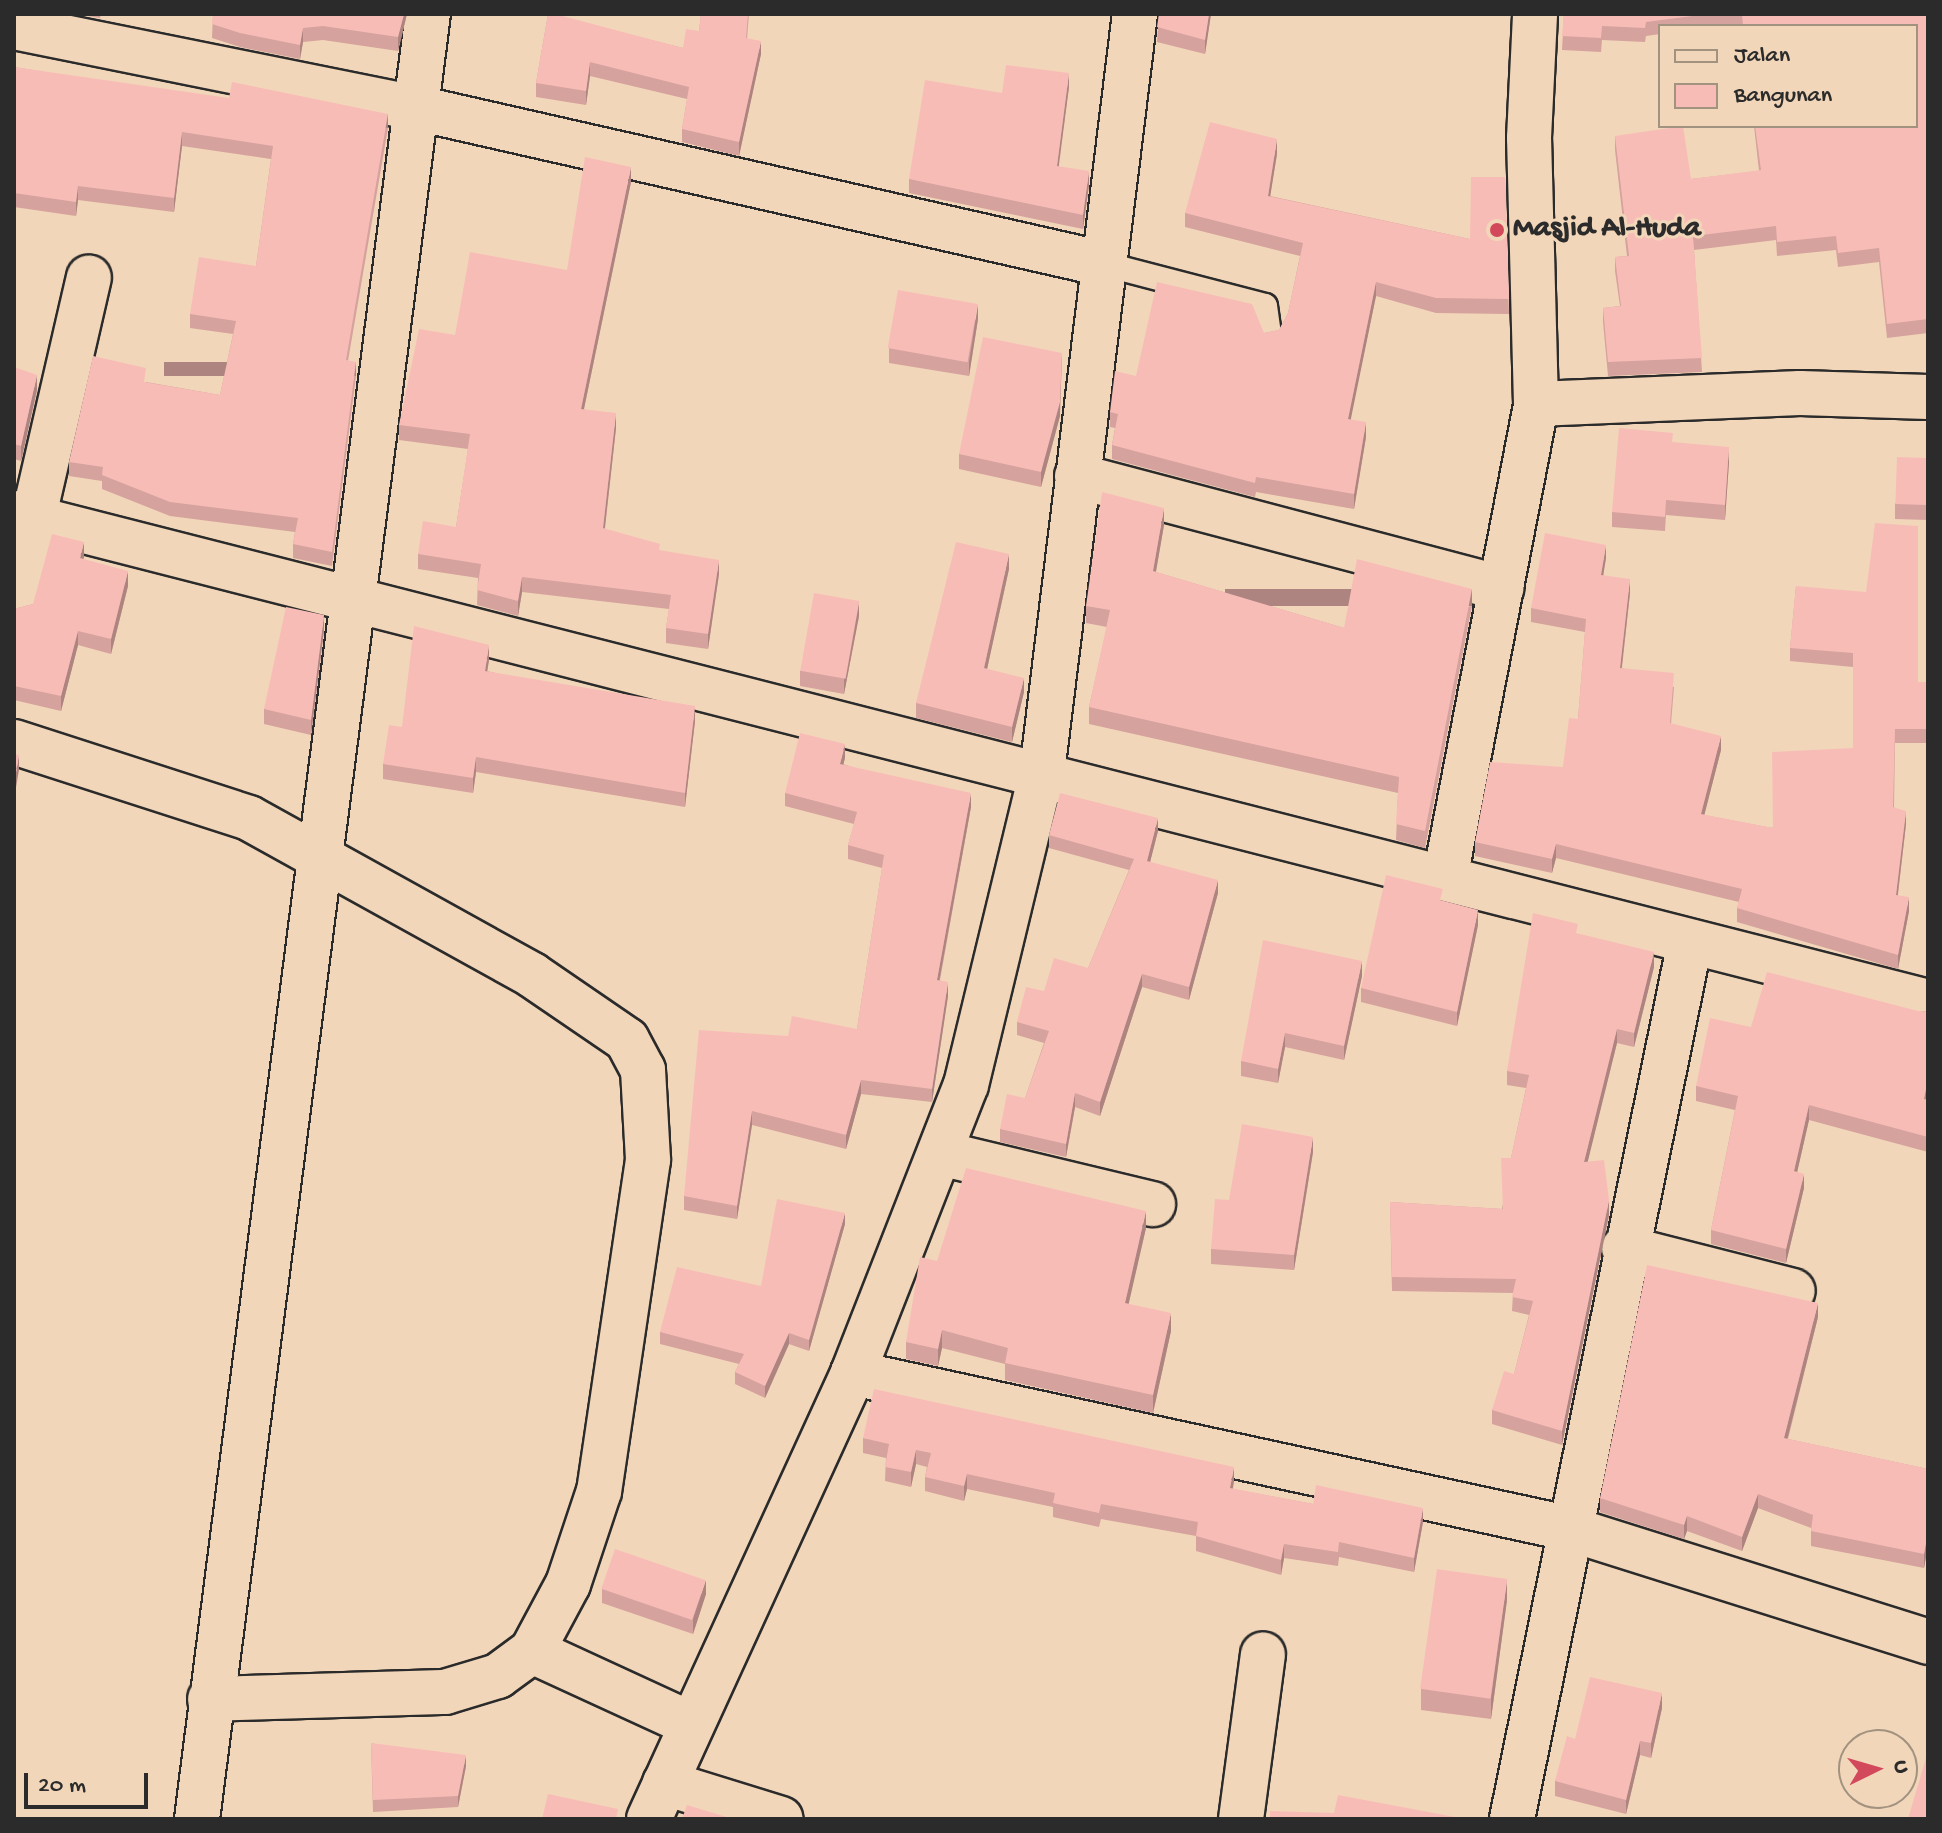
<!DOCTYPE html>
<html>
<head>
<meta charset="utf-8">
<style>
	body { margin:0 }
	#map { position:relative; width:1942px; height:1833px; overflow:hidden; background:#f2d6b9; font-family:"Gochi Hand",sans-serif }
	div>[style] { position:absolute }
	.roads { filter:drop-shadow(2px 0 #2b2b2b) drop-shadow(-2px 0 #2b2b2b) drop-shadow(0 2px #2b2b2b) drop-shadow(0 -2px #2b2b2b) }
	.lane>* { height:24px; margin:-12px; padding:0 12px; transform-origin:12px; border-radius:12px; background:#f2d6b9 }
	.street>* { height:44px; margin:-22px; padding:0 22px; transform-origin:22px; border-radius:22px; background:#f2d6b9 }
	.wall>* { inset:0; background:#d5a29d }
	.shaded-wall>* { inset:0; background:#ae8480; transform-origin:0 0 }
	.building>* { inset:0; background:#f8bcb7; transform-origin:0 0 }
	.dots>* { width:22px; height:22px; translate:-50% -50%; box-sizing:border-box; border:4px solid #f2d6b9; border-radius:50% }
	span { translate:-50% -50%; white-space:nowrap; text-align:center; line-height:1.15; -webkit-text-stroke:6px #f2d6b9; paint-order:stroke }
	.poi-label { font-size:30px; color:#2b2b2b; font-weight:700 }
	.left { translate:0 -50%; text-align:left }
	.frame { position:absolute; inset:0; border:16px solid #2b2b2b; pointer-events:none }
	.legend { position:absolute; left:1658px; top:24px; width:260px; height:104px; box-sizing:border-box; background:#f2d6b9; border:2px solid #a29280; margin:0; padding:10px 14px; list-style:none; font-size:24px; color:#2b2b2b }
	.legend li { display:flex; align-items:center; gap:16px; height:40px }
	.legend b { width:40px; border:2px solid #a29280 }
	.north { position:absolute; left:1838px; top:1729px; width:80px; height:80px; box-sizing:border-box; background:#f2d6b9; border:2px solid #a29280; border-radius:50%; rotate:85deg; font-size:22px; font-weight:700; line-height:32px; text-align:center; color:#2b2b2b }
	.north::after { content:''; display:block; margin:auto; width:28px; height:36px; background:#d1495b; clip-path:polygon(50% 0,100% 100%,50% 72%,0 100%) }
	.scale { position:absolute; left:24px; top:1773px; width:124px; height:36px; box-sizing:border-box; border:4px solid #2b2b2b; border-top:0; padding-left:10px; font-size:24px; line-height:28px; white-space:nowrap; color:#2b2b2b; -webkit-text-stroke:6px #f2d6b9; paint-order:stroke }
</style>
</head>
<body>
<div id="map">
	<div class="roads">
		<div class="lane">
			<i style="left:1104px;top:264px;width:166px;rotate:14.6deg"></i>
			<i style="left:1265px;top:306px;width:27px;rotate:82deg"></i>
		</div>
		<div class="street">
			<i style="left:14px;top:27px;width:411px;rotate:11.4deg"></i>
			<i style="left:417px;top:108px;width:704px;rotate:12.79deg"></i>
			<i style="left:1536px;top:404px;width:264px;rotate:-2.4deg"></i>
			<i style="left:1800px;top:393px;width:128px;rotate:1.8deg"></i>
			<i style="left:1077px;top:476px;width:439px;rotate:14.8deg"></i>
			<i style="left:14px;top:513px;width:1975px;rotate:14.33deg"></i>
			<i style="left:14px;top:602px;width:333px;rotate:-77deg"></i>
			<i style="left:14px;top:742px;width:247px;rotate:17.9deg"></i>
			<i style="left:249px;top:818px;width:324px;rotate:29deg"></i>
			<i style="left:532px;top:975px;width:115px;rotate:34.4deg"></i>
			<i style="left:627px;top:1040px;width:34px;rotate:62deg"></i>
			<i style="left:643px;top:1070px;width:90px;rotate:86.8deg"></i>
			<i style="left:648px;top:1160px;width:335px;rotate:98.4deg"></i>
			<i style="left:599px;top:1491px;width:98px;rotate:108.4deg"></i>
			<i style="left:568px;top:1584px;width:76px;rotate:118.2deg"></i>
			<i style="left:532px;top:1651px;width:42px;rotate:143.7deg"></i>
			<i style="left:498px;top:1676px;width:55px;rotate:163.2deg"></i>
			<i style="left:445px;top:1692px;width:235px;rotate:178.3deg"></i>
			<i style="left:1445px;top:878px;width:483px;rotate:-79.1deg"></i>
			<i style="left:1536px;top:404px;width:266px;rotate:-91.5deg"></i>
			<i style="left:1529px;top:138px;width:124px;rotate:-87.2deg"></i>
			<i style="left:944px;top:1154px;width:215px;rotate:13.5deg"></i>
			<i style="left:1624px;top:1248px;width:174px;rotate:14.3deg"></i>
			<i style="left:853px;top:1373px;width:731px;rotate:12.25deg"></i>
			<i style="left:1567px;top:1528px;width:379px;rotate:17.5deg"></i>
			<i style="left:532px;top:1651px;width:175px;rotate:24.7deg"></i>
			<i style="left:665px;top:1783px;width:121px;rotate:17.2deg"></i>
			<i style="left:197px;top:1819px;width:1820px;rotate:-82.71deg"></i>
			<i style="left:649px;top:1819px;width:490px;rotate:-65.4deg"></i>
			<i style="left:853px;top:1373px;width:309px;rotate:-68.6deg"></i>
			<i style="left:966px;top:1085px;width:322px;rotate:-76.4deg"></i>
			<i style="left:1042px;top:772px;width:764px;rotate:-83.01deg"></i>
			<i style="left:1241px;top:1819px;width:166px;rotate:-82.4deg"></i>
			<i style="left:1512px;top:1819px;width:895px;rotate:-78.53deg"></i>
		</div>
	</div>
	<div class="wall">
		<i style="clip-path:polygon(77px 14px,101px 14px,100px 18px)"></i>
		<i style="clip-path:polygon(213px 14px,407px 14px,398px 51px,323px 40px,303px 42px,300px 59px,240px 47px,212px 38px)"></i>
		<i style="clip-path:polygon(548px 14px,683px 48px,699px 31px,701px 14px,749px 14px,747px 39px,761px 54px,739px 156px,682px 142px,682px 129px,687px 99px,590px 76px,586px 105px,536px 97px,536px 83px)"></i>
		<i style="clip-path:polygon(1159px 14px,1211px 14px,1205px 54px,1157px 42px)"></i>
		<i style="clip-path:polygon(1564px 14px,1928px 14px,1928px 333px,1887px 338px,1879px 262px,1838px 267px,1836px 250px,1777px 256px,1776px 240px,1694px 250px,1702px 372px,1608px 376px,1603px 322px,1603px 308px,1620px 306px,1615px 271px,1615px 257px,1627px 256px,1615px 150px,1615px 136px,1691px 179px,1759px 171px,1754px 126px,1916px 126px,1916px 26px,1741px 26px,1741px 24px,1722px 26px,1660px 26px,1660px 34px,1646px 36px,1645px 42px,1602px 40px,1601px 52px,1562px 50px)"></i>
		<i style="clip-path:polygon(14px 67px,388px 128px,348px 361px,356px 376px,332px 566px,293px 558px,293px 544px,295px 532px,170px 516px,102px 489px,102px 481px,69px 476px,69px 462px,146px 382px,220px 395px,233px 334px,190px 328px,190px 314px,256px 266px,271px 159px,182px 146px,174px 212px,78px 200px,76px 216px,14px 207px)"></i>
		<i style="clip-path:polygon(1069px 87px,1058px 166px,1089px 185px,1083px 229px,909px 193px,909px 179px,1002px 93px)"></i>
		<i style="clip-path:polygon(1277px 154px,1270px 196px,1470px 239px,1505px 177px,1509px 314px,1436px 313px,1376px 296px,1350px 419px,1366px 437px,1354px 509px,1256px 492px,1255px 497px,1112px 459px,1112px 445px,1115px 428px,1110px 427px,1110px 412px,1136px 376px,1264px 333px,1279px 330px,1288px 313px,1300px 256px,1185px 227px,1185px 213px)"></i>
		<i style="clip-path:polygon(631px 182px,584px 409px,616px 428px,605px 529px,719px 574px,708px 649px,666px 643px,666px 628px,669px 609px,522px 592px,518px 616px,477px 605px,478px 578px,418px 569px,418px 554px,456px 527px,468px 449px,399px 440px,399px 425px,455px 335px,567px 270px)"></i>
		<i style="clip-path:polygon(978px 319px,969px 376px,889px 363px,889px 348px)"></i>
		<i style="clip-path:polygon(14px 367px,37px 390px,21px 461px,14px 459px)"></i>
		<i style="clip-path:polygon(1060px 416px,1041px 487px,959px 469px,959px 454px)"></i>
		<i style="clip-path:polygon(1673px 443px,1729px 462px,1725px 520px,1666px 515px,1665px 531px,1612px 527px,1612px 512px)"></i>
		<i style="clip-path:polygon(1928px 458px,1928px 520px,1895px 519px,1895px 504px)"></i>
		<i style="clip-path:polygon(1164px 525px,1156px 572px,1344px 628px,1472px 606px,1425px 848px,1396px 840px,1398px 793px,1089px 724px,1089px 707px,1107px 627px,1086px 623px,1086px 606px)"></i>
		<i style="clip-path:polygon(84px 557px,83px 559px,128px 586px,111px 654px,78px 645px,61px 711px,14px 700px,14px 609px,33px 604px)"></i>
		<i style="clip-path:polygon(1606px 558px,1603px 575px,1630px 593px,1622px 668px,1674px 687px,1671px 724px,1721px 750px,1704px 815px,1772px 828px,1853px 748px,1853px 667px,1790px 661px,1790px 648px,1796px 586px,1918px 682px,1928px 682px,1928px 743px,1895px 743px,1894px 807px,1906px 824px,1898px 895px,1909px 911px,1898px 969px,1737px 922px,1737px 908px,1739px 902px,1556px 858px,1552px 873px,1475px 856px,1475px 842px,1563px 767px,1578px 719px,1585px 632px,1531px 622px,1531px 608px)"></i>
		<i style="clip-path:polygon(1009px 569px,987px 669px,1024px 692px,1012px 742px,916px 718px,916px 703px)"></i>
		<i style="clip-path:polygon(859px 616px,844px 694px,800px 686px,800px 671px)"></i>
		<i style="clip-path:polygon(324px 630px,311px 735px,264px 724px,264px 709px)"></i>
		<i style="clip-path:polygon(489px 660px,487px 671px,695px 721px,685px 807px,476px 772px,473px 793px,383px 779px,383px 764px,402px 727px)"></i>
		<i style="clip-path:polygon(845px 758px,843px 764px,971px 807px,940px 980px,948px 996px,932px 1102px,861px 1094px,846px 1149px,752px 1125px,737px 1219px,684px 1210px,684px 1196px,788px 1036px,857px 1029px,882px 868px,848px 859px,848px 845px,854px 824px,785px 806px,785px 793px)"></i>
		<i style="clip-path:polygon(1158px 831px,1150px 862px,1218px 893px,1189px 1000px,1142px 987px,1100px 1116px,1075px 1107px,1066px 1157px,1000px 1142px,1000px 1129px,1025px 1098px,1044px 1043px,1017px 1035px,1017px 1022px,1044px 991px,1088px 968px,1129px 870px,1049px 848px,1049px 835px)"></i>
		<i style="clip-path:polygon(1478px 925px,1457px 1026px,1361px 1002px,1361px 988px)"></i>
		<i style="clip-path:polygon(1578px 934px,1654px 967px,1634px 1047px,1617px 1043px,1587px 1162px,1609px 1215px,1562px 1445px,1492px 1424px,1492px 1410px,1514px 1374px,1529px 1315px,1512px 1311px,1513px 1293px,1392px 1291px,1390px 1202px,1502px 1209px,1511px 1158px,1526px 1088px,1507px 1085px,1507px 1071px)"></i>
		<i style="clip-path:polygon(1362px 976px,1344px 1060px,1285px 1047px,1278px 1083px,1241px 1076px,1241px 1061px)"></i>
		<i style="clip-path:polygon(1928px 1011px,1928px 1094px,1927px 1100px,1928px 1100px,1928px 1152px,1809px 1120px,1797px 1172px,1804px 1188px,1786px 1263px,1711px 1244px,1711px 1230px,1735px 1110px,1696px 1101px,1696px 1086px,1751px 1027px)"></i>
		<i style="clip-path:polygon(1313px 1152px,1294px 1270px,1211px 1264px,1211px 1249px,1229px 1200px)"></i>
		<i style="clip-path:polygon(845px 1224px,809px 1351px,789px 1344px,765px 1398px,735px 1384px,735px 1372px,739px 1364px,660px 1344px,660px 1332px,761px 1286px)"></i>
		<i style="clip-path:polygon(1146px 1228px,1128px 1304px,1171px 1331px,1153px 1413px,1005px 1380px,1005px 1364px,942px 1348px,938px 1366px,906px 1359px,906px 1342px,937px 1261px)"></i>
		<i style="clip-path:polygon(1818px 1317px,1788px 1439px,1928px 1469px,1928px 1546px,1924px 1568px,1811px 1546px,1811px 1528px,1758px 1508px,1742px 1551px,1687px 1531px,1684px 1539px,1600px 1512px,1600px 1498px)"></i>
		<i style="clip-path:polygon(863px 1438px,1234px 1481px,1233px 1489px,1313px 1504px,1423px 1522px,1414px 1572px,1339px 1557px,1338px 1566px,1284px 1558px,1281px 1575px,1196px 1551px,1196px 1536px,1101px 1519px,1099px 1527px,1053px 1517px,1053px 1507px,967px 1489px,964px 1501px,925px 1491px,925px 1477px,927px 1467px,916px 1464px,911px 1487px,885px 1481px,886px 1458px,863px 1453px)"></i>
		<i style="clip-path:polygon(602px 1589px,706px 1594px,693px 1634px,602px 1603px)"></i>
		<i style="clip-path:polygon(1507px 1600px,1491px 1719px,1421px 1710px,1421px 1689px)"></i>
		<i style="clip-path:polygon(1662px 1708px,1651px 1758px,1640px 1755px,1626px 1814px,1555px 1796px,1555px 1781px,1575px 1739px)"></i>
		<i style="clip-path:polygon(371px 1743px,466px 1766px,458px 1807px,373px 1812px)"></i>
	</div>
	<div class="shaded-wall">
		<i style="clip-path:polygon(404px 14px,407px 14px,398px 51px,398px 37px)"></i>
		<i style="clip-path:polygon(1209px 14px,1211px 14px,1205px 54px,1205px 40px)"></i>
		<i style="clip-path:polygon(303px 28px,303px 42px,300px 59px,300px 45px)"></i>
		<i style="clip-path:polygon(761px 41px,761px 54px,739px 156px,739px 142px)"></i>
		<i style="clip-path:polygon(590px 62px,590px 76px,586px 105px,586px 91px)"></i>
		<i style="clip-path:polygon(1069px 73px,1069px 87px,1057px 180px,1057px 166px)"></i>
		<i style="left:388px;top:114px;width:14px;height:250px;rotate:90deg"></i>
		<i style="clip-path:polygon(182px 132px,182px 146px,174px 212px,174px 198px)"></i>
		<i style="clip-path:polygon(1277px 139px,1277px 154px,1268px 210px,1268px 196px)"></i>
		<i style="clip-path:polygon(631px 167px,631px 182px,581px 423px,581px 409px)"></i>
		<i style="clip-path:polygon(1089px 171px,1089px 185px,1083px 229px,1083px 215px)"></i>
		<i style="clip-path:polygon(78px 186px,78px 200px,76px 216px,76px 202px)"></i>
		<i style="clip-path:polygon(1376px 282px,1376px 296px,1348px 433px,1348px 419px)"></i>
		<i style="clip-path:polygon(978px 304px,978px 319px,969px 376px,969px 362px)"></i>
		<i style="clip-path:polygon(1062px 353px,1060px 416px,1041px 487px,1041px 472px)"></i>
		<i style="left:356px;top:362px;width:14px;height:192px;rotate:90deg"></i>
		<i style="clip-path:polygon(37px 375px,37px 390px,21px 461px,21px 446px)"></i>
		<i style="clip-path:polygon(616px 413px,616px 428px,603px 543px,603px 528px)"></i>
		<i style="clip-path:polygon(1366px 422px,1366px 437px,1354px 509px,1354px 494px)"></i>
		<i style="clip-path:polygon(1729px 447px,1729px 462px,1725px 520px,1725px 505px)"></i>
		<i style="clip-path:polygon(1164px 508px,1164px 525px,1153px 588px,1153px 571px)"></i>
		<i style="clip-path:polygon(84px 542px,84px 557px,80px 573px,80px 558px)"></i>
		<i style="clip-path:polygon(1606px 545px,1606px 558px,1601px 589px,1601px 575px)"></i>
		<i style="clip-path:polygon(1009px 554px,1009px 569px,984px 683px,984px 668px)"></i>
		<i style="clip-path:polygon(719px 560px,719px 574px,708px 649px,708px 634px)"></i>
		<i style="clip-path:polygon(128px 571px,128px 586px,111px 654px,111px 639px)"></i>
		<i style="clip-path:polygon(522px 577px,522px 592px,518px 616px,518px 601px)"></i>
		<i style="clip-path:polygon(1630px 579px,1630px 593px,1620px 682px,1620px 668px)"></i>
		<i style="left:1472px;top:589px;width:17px;height:247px;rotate:90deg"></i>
		<i style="clip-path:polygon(859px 601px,859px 616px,844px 694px,844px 680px)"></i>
		<i style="clip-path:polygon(324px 615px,324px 630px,311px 735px,311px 720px)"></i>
		<i style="clip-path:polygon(78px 631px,78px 645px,61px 711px,61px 696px)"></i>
		<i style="clip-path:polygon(489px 645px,489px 660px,485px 686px,485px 671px)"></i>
		<i style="clip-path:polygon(1024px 678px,1024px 692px,1012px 742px,1012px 727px)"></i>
		<i style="clip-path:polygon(695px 706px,695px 721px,685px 807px,685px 793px)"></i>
		<i style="clip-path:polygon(1721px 736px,1721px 750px,1701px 828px,1701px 814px)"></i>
		<i style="clip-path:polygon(845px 744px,845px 758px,840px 777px,840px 764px)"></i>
		<i style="clip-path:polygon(19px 755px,19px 770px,14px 799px,14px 784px)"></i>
		<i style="clip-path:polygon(476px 757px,476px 772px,473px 793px,473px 778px)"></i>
		<i style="clip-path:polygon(971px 793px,971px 807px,937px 993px,937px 980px)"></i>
		<i style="clip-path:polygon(1906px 811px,1906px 824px,1896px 909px,1896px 895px)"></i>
		<i style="clip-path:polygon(1158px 818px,1158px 831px,1147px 874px,1147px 861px)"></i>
		<i style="clip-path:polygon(1556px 844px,1556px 858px,1552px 873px,1552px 859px)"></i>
		<i style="clip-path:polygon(1218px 880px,1218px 893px,1189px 1000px,1189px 987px)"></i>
		<i style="clip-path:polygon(1909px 897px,1909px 911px,1898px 969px,1898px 955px)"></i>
		<i style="clip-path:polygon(1478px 910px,1478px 925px,1457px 1026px,1457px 1012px)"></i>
		<i style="clip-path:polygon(1654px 952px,1654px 967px,1634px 1047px,1634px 1033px)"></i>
		<i style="clip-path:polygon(1362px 961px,1362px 976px,1344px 1060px,1344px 1046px)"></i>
		<i style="clip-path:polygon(1142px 974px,1142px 987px,1100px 1116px,1100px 1102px)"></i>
		<i style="clip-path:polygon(948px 982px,948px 996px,932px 1102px,932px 1089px)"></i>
		<i style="clip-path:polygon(1617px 1029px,1617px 1043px,1584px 1177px,1584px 1162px)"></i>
		<i style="clip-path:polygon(1285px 1033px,1285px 1047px,1278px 1083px,1278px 1069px)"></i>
		<i style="clip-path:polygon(1928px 1079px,1928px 1094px,1924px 1114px,1924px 1099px)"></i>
		<i style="clip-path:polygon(861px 1080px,861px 1094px,846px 1149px,846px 1135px)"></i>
		<i style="clip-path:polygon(1075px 1093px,1075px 1107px,1066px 1157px,1066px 1144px)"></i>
		<i style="clip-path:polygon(1809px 1105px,1809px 1120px,1794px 1186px,1794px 1171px)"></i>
		<i style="clip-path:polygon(752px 1111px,752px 1125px,737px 1219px,737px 1206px)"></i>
		<i style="clip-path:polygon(1313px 1137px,1313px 1152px,1294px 1270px,1294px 1255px)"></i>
		<i style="clip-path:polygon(1804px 1174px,1804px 1188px,1786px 1263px,1786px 1249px)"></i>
		<i style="clip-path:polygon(1609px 1200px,1609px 1215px,1562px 1445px,1562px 1431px)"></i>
		<i style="clip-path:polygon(1146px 1211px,1146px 1228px,1125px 1320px,1125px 1303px)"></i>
		<i style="clip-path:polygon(845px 1213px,845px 1224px,809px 1351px,809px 1340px)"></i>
		<i style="clip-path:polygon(1818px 1303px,1818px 1317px,1784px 1452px,1784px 1438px)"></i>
		<i style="clip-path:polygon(1171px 1313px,1171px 1331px,1153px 1413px,1153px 1395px)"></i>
		<i style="clip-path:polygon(942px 1330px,942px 1348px,938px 1366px,938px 1349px)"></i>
		<i style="clip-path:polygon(789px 1333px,789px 1344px,765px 1398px,765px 1386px)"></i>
		<i style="clip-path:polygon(916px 1450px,916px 1464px,911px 1487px,911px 1472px)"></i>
		<i style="clip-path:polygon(1234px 1467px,1234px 1481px,1230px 1502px,1230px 1488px)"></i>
		<i style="clip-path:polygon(967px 1474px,967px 1489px,964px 1501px,964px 1486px)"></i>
		<i style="clip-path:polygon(1758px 1494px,1758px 1508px,1742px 1551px,1742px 1537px)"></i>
		<i style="clip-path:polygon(1423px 1508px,1423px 1522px,1414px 1572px,1414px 1558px)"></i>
		<i style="clip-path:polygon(1687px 1516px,1687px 1531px,1684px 1539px,1684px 1525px)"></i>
		<i style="clip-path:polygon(1928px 1532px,1928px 1546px,1924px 1568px,1924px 1554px)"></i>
		<i style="clip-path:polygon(1284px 1544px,1284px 1558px,1281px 1575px,1281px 1560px)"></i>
		<i style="clip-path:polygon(1507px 1579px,1507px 1600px,1491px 1719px,1491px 1698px)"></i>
		<i style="clip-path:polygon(706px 1580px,706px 1594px,693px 1634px,693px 1619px)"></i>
		<i style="clip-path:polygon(1662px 1693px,1662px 1708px,1651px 1758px,1651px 1743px)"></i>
		<i style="clip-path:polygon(1640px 1741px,1640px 1755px,1626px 1814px,1626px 1800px)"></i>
		<i style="clip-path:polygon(466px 1755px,466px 1766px,458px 1807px,458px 1796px)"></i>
	</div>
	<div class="building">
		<i style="clip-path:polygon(213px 14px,404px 14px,398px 37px,323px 26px,303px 28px,300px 45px,240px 33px,212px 24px)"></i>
		<i style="clip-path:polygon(548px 14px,555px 14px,683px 48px,686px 29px,699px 31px,701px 14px,748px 14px,746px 38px,761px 41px,739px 142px,682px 129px,689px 87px,590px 62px,586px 91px,536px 83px)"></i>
		<i style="clip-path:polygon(1159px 14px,1209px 14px,1205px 40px,1157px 27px)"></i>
		<i style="clip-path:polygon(1564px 14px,1708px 14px,1646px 22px,1645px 28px,1602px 26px,1601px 38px,1562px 36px)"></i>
		<i style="clip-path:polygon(1742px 14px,1928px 14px,1928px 319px,1887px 324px,1879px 248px,1838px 253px,1836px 236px,1777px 242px,1776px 226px,1693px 236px,1702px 358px,1608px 362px,1603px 308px,1621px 306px,1615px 257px,1629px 256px,1615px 136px,1683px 126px,1691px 179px,1761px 170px,1755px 126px,1916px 126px,1916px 26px,1743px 26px)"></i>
		<i style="clip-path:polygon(1006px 65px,1069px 73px,1057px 166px,1089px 171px,1083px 215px,909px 179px,925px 80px,1002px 93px)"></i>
		<i style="clip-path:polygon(14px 67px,229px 98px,232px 82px,388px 114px,346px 360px,356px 362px,332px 552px,293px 544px,298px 518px,170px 502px,102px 475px,103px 467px,69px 462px,93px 356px,146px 368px,144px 382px,220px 395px,236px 321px,190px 314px,199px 257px,256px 266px,273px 146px,182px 132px,174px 198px,78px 186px,76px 202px,14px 193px)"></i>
		<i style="clip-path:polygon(1210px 122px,1277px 139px,1268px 196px,1470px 239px,1471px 177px,1505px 177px,1509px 299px,1436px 298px,1376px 282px,1348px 419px,1366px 422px,1354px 494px,1256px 477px,1255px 483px,1112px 445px,1118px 414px,1110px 412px,1115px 371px,1136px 376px,1157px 282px,1252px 304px,1264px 333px,1279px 330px,1288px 313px,1303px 243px,1185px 213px)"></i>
		<i style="clip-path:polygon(585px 157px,631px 167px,581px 409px,616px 413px,603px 528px,660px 544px,659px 550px,719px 560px,708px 634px,666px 628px,671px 595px,522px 577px,518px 601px,477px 590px,481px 564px,418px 554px,423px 521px,456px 527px,470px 434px,399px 425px,419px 329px,455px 335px,470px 252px,567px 270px)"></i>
		<i style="left:898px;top:290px;width:81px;height:59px;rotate:10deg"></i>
		<i style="clip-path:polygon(983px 337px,1062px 353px,1060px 402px,1041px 472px,959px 454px)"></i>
		<i style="clip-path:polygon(14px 367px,37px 375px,21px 446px,14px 444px)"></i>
		<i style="clip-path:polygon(1619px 428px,1673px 433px,1672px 442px,1729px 447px,1725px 505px,1666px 500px,1665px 517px,1612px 512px)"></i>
		<i style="left:1897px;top:457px;width:31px;height:47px;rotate:2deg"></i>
		<i style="clip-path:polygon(1102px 492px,1164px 508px,1153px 571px,1344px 628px,1357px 559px,1472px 589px,1425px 831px,1396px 824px,1399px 777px,1089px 707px,1110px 610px,1086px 606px)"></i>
		<i style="clip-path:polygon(1875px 523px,1918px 526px,1918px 682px,1928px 682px,1928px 729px,1895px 729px,1893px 807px,1906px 811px,1896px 895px,1909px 897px,1898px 955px,1737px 908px,1742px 889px,1556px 844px,1552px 859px,1475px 842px,1490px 762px,1563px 767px,1569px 718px,1578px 719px,1586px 619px,1531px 608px,1545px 533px,1606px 545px,1601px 575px,1630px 579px,1620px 668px,1674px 673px,1670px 723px,1721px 736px,1701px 814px,1773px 828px,1772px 752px,1853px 748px,1853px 653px,1790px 648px,1796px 586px,1866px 592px)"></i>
		<i style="clip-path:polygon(52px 534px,84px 542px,80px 558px,128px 571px,111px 639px,78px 631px,61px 696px,14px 686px,14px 609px,33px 604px)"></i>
		<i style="clip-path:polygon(956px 542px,1009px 554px,984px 668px,1024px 678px,1012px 727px,916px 703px)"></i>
		<i style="left:814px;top:593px;width:46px;height:79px;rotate:10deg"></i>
		<i style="clip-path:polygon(286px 607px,324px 615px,311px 720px,264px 709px)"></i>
		<i style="clip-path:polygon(414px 626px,489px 645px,485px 671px,695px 706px,685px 793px,476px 757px,473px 778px,383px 764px,389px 725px,402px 727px)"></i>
		<i style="clip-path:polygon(800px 733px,845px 744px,840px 764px,971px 793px,937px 980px,948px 982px,932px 1089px,861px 1080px,846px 1135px,752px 1111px,737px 1206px,684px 1196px,699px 1030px,788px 1036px,792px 1016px,857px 1029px,884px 855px,848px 845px,857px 812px,785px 793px)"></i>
		<i style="clip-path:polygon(14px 754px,19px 755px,14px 784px)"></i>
		<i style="clip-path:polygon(1060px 793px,1158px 818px,1147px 861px,1218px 880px,1189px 987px,1142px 974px,1100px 1102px,1075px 1093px,1066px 1144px,1000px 1129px,1007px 1094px,1025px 1098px,1049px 1031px,1017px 1022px,1026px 987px,1044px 991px,1054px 958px,1088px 968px,1134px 859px,1049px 835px)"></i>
		<i style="clip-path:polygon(1386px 875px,1443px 889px,1440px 900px,1478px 910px,1457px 1012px,1361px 988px)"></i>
		<i style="clip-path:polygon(1533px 913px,1578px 924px,1576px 933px,1654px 952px,1634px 1033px,1617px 1029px,1584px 1162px,1604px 1160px,1609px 1200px,1562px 1431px,1492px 1410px,1504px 1371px,1514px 1374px,1533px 1301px,1512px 1297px,1516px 1279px,1392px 1277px,1390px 1202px,1503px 1209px,1501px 1158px,1511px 1158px,1529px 1075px,1507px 1071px)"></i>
		<i style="clip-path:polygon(1263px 940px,1362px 961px,1344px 1046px,1285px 1033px,1278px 1069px,1241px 1061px)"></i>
		<i style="clip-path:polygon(1767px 972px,1922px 1012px,1928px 1011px,1928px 1079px,1924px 1099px,1928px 1100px,1928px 1137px,1809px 1105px,1794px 1171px,1804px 1174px,1786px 1249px,1711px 1230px,1738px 1096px,1696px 1086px,1710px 1018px,1751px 1027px)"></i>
		<i style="clip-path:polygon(1242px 1124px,1313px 1137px,1294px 1255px,1211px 1249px,1215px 1199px,1229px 1200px)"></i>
		<i style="clip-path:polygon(966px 1168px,1146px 1211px,1125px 1303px,1171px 1313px,1153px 1395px,1005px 1363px,1008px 1348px,942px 1330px,938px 1349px,906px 1342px,920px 1257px,937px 1261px)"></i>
		<i style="clip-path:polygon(777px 1199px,845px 1213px,809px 1340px,789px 1333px,765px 1386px,735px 1372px,744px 1354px,660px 1332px,677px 1267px,761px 1286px)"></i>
		<i style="clip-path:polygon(1647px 1265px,1818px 1303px,1784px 1438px,1928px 1469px,1928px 1532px,1924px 1554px,1811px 1531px,1813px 1515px,1758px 1494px,1742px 1537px,1687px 1516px,1684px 1525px,1600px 1498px)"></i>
		<i style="clip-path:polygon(874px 1389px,1234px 1467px,1230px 1488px,1313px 1504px,1316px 1485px,1423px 1508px,1414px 1558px,1339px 1542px,1338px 1552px,1284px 1544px,1281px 1560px,1196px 1536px,1198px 1522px,1101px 1504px,1099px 1513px,1053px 1503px,1055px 1493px,967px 1474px,964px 1486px,925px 1477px,931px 1453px,916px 1450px,911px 1472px,885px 1467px,889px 1444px,863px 1438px)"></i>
		<i style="left:615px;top:1549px;width:96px;height:42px;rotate:19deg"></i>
		<i style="left:1437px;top:1569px;width:71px;height:121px;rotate:8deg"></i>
		<i style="clip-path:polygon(1590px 1677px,1662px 1693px,1651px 1743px,1640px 1741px,1626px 1800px,1555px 1781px,1567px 1736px,1575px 1739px)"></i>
		<i style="clip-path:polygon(371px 1743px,466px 1755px,458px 1796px,373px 1800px)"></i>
		<i style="clip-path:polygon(1928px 1751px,1928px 1819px,1908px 1819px)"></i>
		<i style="clip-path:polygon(548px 1794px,618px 1809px,616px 1819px,542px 1819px)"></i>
		<i style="clip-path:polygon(1338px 1795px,1466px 1819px,1270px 1819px,1270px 1811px,1334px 1813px)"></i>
		<i style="clip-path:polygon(687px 1805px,733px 1819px,682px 1819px)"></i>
	</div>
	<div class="dots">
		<i style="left:1497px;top:230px;background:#d1495b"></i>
	</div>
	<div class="poi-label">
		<span class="left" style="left:1513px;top:230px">Masjid Al-Huda</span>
	</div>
	<div class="frame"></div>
	<ul class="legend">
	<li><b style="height:10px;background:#f2d6b9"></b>Jalan</li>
	<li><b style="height:22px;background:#f8bcb7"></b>Bangunan</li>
	</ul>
	<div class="north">U</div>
	<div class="scale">20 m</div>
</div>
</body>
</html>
